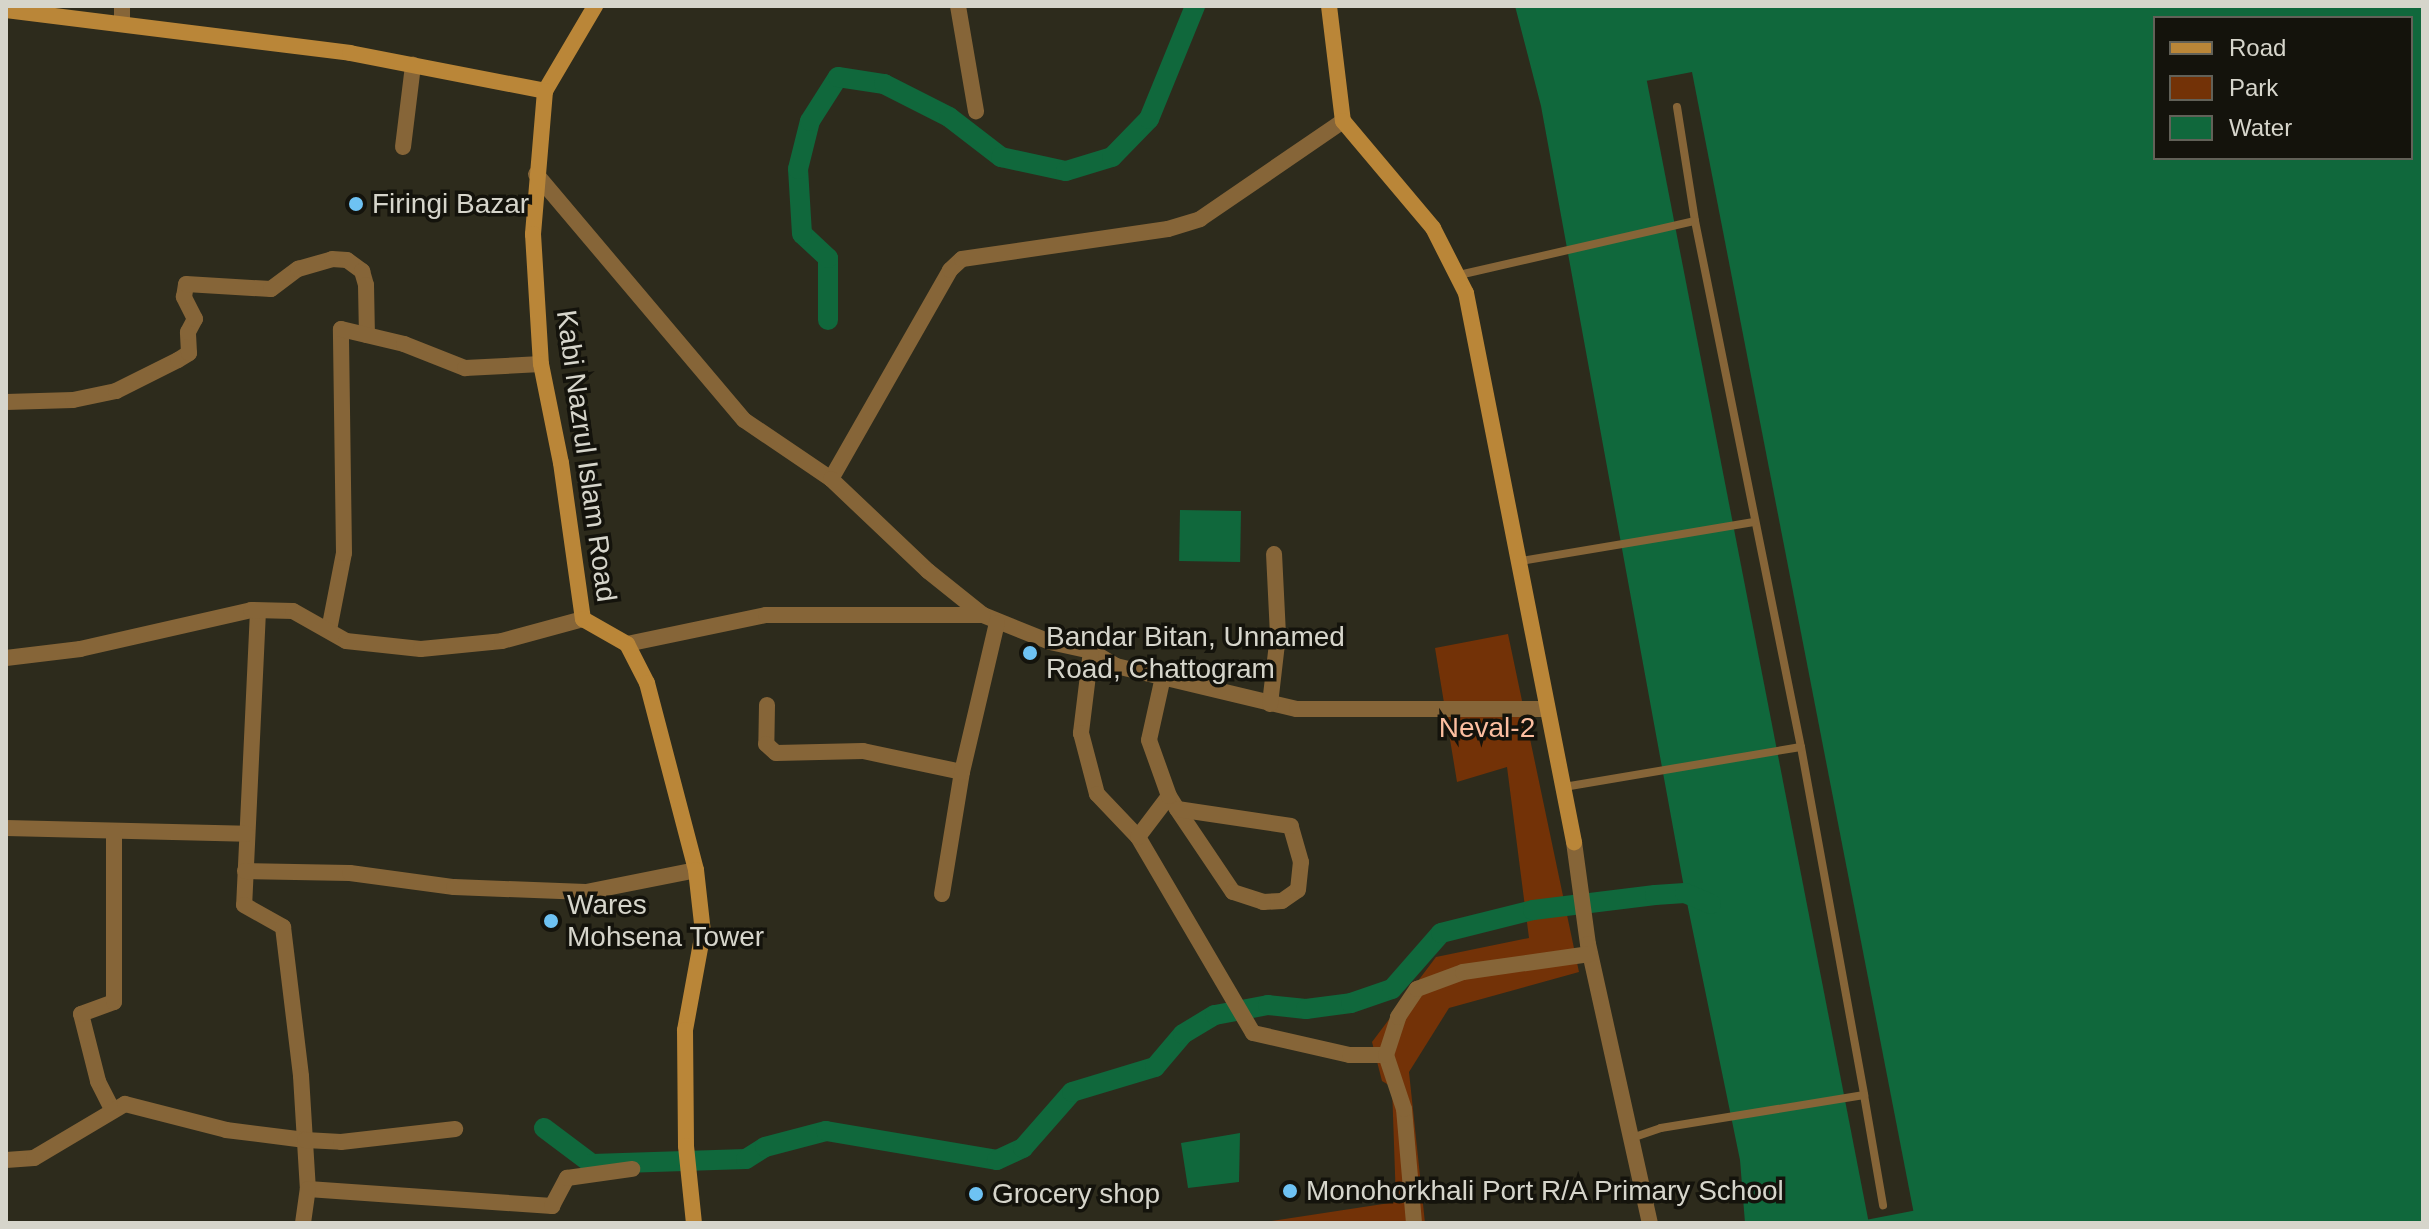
<!DOCTYPE html>
<html>
<head>
<meta charset="utf-8">
<style>
	body { margin:0 }
	#map { position:relative; width:2429px; height:1229px; overflow:hidden; background:#2d2b1c; font-family:Arial,sans-serif }
	div>[style] { position:absolute }
	.green>* { inset:0; background:#733207 }
	.water>* { inset:0; background:#10683c; transform-origin:0 0 }
	.pier>* { inset:0; background:#2d2b1c; transform-origin:0 0 }
	.canal>* { height:20px; margin:-10px; padding:0 10px; transform-origin:10px; border-radius:10px; background:#10683c }
	.lane>* { height:8px; margin:-4px; padding:0 4px; transform-origin:4px; border-radius:4px; background:#866538 }
	.street>* { height:16px; margin:-8px; padding:0 8px; transform-origin:8px; border-radius:8px; background:#866538 }
	.secondary>* { height:16px; margin:-8px; padding:0 8px; transform-origin:8px; border-radius:8px; background:#ba8638 }
	.dots>* { width:22px; height:22px; translate:-50% -50%; box-sizing:border-box; border:4px solid #14130c; border-radius:50% }
	span { translate:-50% -50%; white-space:nowrap; text-align:center; line-height:1.15; -webkit-text-stroke:7px #14130c; paint-order:stroke }
	.poi-label { font-size:28px; color:#d6d5cb }
	.left { translate:0 -50%; text-align:left }
	.street-label { font-size:28px; color:#d6d5cb }
	.park-label { font-size:28px; color:#fbbea0 }
	.frame { position:absolute; inset:0; border:8px solid #d6d5cb; pointer-events:none }
	.legend { position:absolute; left:2153px; top:16px; width:260px; height:144px; box-sizing:border-box; background:#14130c; border:2px solid #626158; margin:0; padding:10px 14px; list-style:none; font-size:24px; color:#d6d5cb }
	.legend li { display:flex; align-items:center; gap:16px; height:40px }
	.legend b { width:40px; border:2px solid #626158 }
</style>
</head>
<body>
<div id="map">
	<div class="green">
		<i style="clip-path:polygon(1508px 634px,1579px 972px,1449px 1008px,1409px 1072px,1425px 1223px,1259px 1223px,1396px 1202px,1392px 1087px,1382px 1081px,1372px 1042px,1436px 957px,1529px 938px,1507px 767px,1457px 782px,1435px 648px)"></i>
	</div>
	<div class="water">
		<i style="clip-path:polygon(evenodd,1515px 6px,2423px 6px,2423px 1223px,1745px 1223px,1740px 1160px,1685px 893px,1541px 106px,1515px 6px,2155px 18px,2411px 18px,2411px 158px,2155px 158px,2155px 18px)"></i>
		<i style="left:1180px;top:510px;width:61px;height:51px;rotate:1deg"></i>
		<i style="clip-path:polygon(1240px 1133px,1239px 1182px,1188px 1188px,1181px 1143px)"></i>
	</div>
	<div class="pier">
		<i style="left:1692px;top:72px;width:1160px;height:46px;rotate:79deg"></i>
	</div>
	<div class="canal">
		<i style="left:828px;top:320px;width:62px;rotate:-90deg"></i>
		<i style="left:828px;top:258px;width:35px;rotate:-137deg"></i>
		<i style="left:802px;top:234px;width:65px;rotate:-93.5deg"></i>
		<i style="left:798px;top:169px;width:49px;rotate:-76deg"></i>
		<i style="left:810px;top:121px;width:52px;rotate:-57.5deg"></i>
		<i style="left:838px;top:77px;width:47px;rotate:8.7deg"></i>
		<i style="left:884px;top:84px;width:73px;rotate:26.9deg"></i>
		<i style="left:949px;top:117px;width:66px;rotate:37.6deg"></i>
		<i style="left:1001px;top:157px;width:66px;rotate:12.2deg"></i>
		<i style="left:1066px;top:171px;width:48px;rotate:-16.9deg"></i>
		<i style="left:1112px;top:157px;width:53px;rotate:-45.8deg"></i>
		<i style="left:1149px;top:119px;width:122px;rotate:-67.8deg"></i>
		<i style="left:544px;top:1128px;width:60px;rotate:36.9deg"></i>
		<i style="left:592px;top:1164px;width:154px;rotate:-1.9deg"></i>
		<i style="left:746px;top:1159px;width:22px;rotate:-32deg"></i>
		<i style="left:765px;top:1147px;width:63px;rotate:-14.7deg"></i>
		<i style="left:826px;top:1131px;width:173px;rotate:9.6deg"></i>
		<i style="left:997px;top:1160px;width:29px;rotate:-25deg"></i>
		<i style="left:1023px;top:1148px;width:74px;rotate:-48.8deg"></i>
		<i style="left:1072px;top:1092px;width:87px;rotate:-16.8deg"></i>
		<i style="left:1155px;top:1067px;width:43px;rotate:-49.7deg"></i>
		<i style="left:1183px;top:1034px;width:37px;rotate:-31deg"></i>
		<i style="left:1215px;top:1015px;width:54px;rotate:-10.7deg"></i>
		<i style="left:1268px;top:1005px;width:38px;rotate:6deg"></i>
		<i style="left:1306px;top:1009px;width:45px;rotate:-7.6deg"></i>
		<i style="left:1351px;top:1003px;width:43px;rotate:-18.9deg"></i>
		<i style="left:1392px;top:989px;width:74px;rotate:-48.8deg"></i>
		<i style="left:1441px;top:933px;width:95px;rotate:-14deg"></i>
		<i style="left:1533px;top:910px;width:123px;rotate:-7deg"></i>
		<i style="left:1655px;top:895px;width:30px;rotate:-4deg"></i>
		<i style="left:1685px;top:893px;width:28px;rotate:23deg"></i>
	</div>
	<div class="lane">
		<i style="left:1677px;top:107px;width:115px;rotate:81deg"></i>
		<i style="left:1459px;top:275px;width:242px;rotate:-12.9deg"></i>
		<i style="left:1695px;top:221px;width:537px;rotate:78.61deg"></i>
		<i style="left:1801px;top:747px;width:354px;rotate:79.7deg"></i>
		<i style="left:1864px;top:1095px;width:206px;rotate:170.8deg"></i>
		<i style="left:1661px;top:1128px;width:31px;rotate:161deg"></i>
		<i style="left:1521px;top:561px;width:236px;rotate:-9.5deg"></i>
		<i style="left:1564px;top:787px;width:240px;rotate:-9.6deg"></i>
		<i style="left:1864px;top:1095px;width:112px;rotate:80.2deg"></i>
	</div>
	<div class="street">
		<i style="left:958px;top:6px;width:107px;rotate:80.3deg"></i>
		<i style="left:122px;top:22px;width:16px;rotate:-90deg"></i>
		<i style="left:403px;top:147px;width:83px;rotate:-83deg"></i>
		<i style="left:536px;top:174px;width:322px;rotate:49.8deg"></i>
		<i style="left:744px;top:420px;width:105px;rotate:34.1deg"></i>
		<i style="left:831px;top:479px;width:241px;rotate:-60.3deg"></i>
		<i style="left:950px;top:270px;width:16px;rotate:-43deg"></i>
		<i style="left:962px;top:259px;width:208px;rotate:-8.3deg"></i>
		<i style="left:1168px;top:229px;width:34px;rotate:-17deg"></i>
		<i style="left:1200px;top:219px;width:173px;rotate:-34.4deg"></i>
		<i style="left:6px;top:402px;width:67px;rotate:-1.7deg"></i>
		<i style="left:73px;top:400px;width:44px;rotate:-11.8deg"></i>
		<i style="left:116px;top:391px;width:69px;rotate:-26.6deg"></i>
		<i style="left:178px;top:360px;width:13px;rotate:-32deg"></i>
		<i style="left:189px;top:353px;width:21px;rotate:-93deg"></i>
		<i style="left:188px;top:332px;width:15px;rotate:-62deg"></i>
		<i style="left:195px;top:319px;width:25px;rotate:-117deg"></i>
		<i style="left:184px;top:297px;width:13px;rotate:-81deg"></i>
		<i style="left:186px;top:284px;width:85px;rotate:3.4deg"></i>
		<i style="left:271px;top:289px;width:34px;rotate:-37deg"></i>
		<i style="left:298px;top:269px;width:35px;rotate:-16deg"></i>
		<i style="left:332px;top:259px;width:15px;rotate:4deg"></i>
		<i style="left:347px;top:260px;width:19px;rotate:36deg"></i>
		<i style="left:362px;top:271px;width:15px;rotate:74deg"></i>
		<i style="left:366px;top:285px;width:50px;rotate:88.9deg"></i>
		<i style="left:831px;top:479px;width:134px;rotate:43.5deg"></i>
		<i style="left:928px;top:571px;width:70px;rotate:38.7deg"></i>
		<i style="left:983px;top:615px;width:72px;rotate:21.9deg"></i>
		<i style="left:1050px;top:642px;width:42px;rotate:12.4deg"></i>
		<i style="left:1091px;top:651px;width:29px;rotate:31deg"></i>
		<i style="left:1116px;top:666px;width:186px;rotate:13.4deg"></i>
		<i style="left:1297px;top:709px;width:250px"></i>
		<i style="left:258px;top:611px;width:294px;rotate:92.7deg"></i>
		<i style="left:244px;top:905px;width:45px;rotate:29.4deg"></i>
		<i style="left:283px;top:927px;width:150px;rotate:83.1deg"></i>
		<i style="left:301px;top:1076px;width:113px;rotate:86.5deg"></i>
		<i style="left:308px;top:1189px;width:245px;rotate:4deg"></i>
		<i style="left:552px;top:1206px;width:32px;rotate:-62deg"></i>
		<i style="left:567px;top:1178px;width:66px;rotate:-7.9deg"></i>
		<i style="left:329px;top:630px;width:78px;rotate:-79deg"></i>
		<i style="left:344px;top:553px;width:224px;rotate:-90.8deg"></i>
		<i style="left:341px;top:329px;width:65px;rotate:13.4deg"></i>
		<i style="left:404px;top:344px;width:66px;rotate:21.5deg"></i>
		<i style="left:465px;top:368px;width:76px;rotate:-3deg"></i>
		<i style="left:627px;top:644px;width:142px;rotate:-11.8deg"></i>
		<i style="left:766px;top:615px;width:217px"></i>
		<i style="left:1091px;top:651px;width:83px;rotate:97deg"></i>
		<i style="left:1081px;top:733px;width:63px;rotate:75.3deg"></i>
		<i style="left:1097px;top:794px;width:59px;rotate:46.4deg"></i>
		<i style="left:1138px;top:837px;width:227px;rotate:59.6deg"></i>
		<i style="left:1253px;top:1033px;width:99px;rotate:12.8deg"></i>
		<i style="left:1350px;top:1055px;width:36px"></i>
		<i style="left:6px;top:658px;width:75px;rotate:-6.9deg"></i>
		<i style="left:80px;top:649px;width:175px;rotate:-12.8deg"></i>
		<i style="left:251px;top:610px;width:42px;rotate:1.4deg"></i>
		<i style="left:293px;top:611px;width:61px;rotate:29.5deg"></i>
		<i style="left:346px;top:641px;width:75px;rotate:6.1deg"></i>
		<i style="left:421px;top:649px;width:81px;rotate:-5.6deg"></i>
		<i style="left:502px;top:641px;width:84px;rotate:-15.2deg"></i>
		<i style="left:1270px;top:704px;width:69px;rotate:-83.4deg"></i>
		<i style="left:1278px;top:635px;width:81px;rotate:-92.8deg"></i>
		<i style="left:767px;top:705px;width:39px;rotate:91deg"></i>
		<i style="left:766px;top:744px;width:13px;rotate:42deg"></i>
		<i style="left:776px;top:753px;width:87px;rotate:-1.3deg"></i>
		<i style="left:863px;top:751px;width:101px;rotate:12deg"></i>
		<i style="left:1169px;top:796px;width:15px;rotate:58deg"></i>
		<i style="left:1177px;top:809px;width:100px;rotate:56deg"></i>
		<i style="left:1233px;top:892px;width:32px;rotate:18deg"></i>
		<i style="left:1263px;top:902px;width:19px;rotate:-3deg"></i>
		<i style="left:1282px;top:901px;width:19px;rotate:-35deg"></i>
		<i style="left:1298px;top:890px;width:28px;rotate:-84deg"></i>
		<i style="left:1301px;top:862px;width:37px;rotate:-106deg"></i>
		<i style="left:1291px;top:826px;width:115px;rotate:-171.5deg"></i>
		<i style="left:6px;top:828px;width:240px;rotate:1.4deg"></i>
		<i style="left:1138px;top:837px;width:51px;rotate:-52.9deg"></i>
		<i style="left:1169px;top:796px;width:59px;rotate:-109.7deg"></i>
		<i style="left:1149px;top:740px;width:65px;rotate:-77.5deg"></i>
		<i style="left:1574px;top:842px;width:103px;rotate:82.2deg"></i>
		<i style="left:1588px;top:944px;width:286px;rotate:77.5deg"></i>
		<i style="left:245px;top:871px;width:105px;rotate:1.1deg"></i>
		<i style="left:350px;top:873px;width:105px;rotate:7.7deg"></i>
		<i style="left:454px;top:887px;width:132px;rotate:2.2deg"></i>
		<i style="left:586px;top:892px;width:112px;rotate:-11.3deg"></i>
		<i style="left:942px;top:894px;width:124px;rotate:-80.7deg"></i>
		<i style="left:962px;top:772px;width:153px;rotate:-76.8deg"></i>
		<i style="left:112px;top:1109px;width:31px;rotate:-117deg"></i>
		<i style="left:98px;top:1081px;width:69px;rotate:-104.2deg"></i>
		<i style="left:81px;top:1014px;width:35px;rotate:-20deg"></i>
		<i style="left:114px;top:1002px;width:170px;rotate:-90deg"></i>
		<i style="left:6px;top:1160px;width:28px;rotate:-4deg"></i>
		<i style="left:34px;top:1158px;width:106px;rotate:-30.7deg"></i>
		<i style="left:125px;top:1104px;width:104px;rotate:14.4deg"></i>
		<i style="left:226px;top:1130px;width:80px;rotate:7.2deg"></i>
		<i style="left:305px;top:1140px;width:36px;rotate:3deg"></i>
		<i style="left:341px;top:1142px;width:115px;rotate:-6.5deg"></i>
		<i style="left:303px;top:1223px;width:34px;rotate:-82deg"></i>
		<i style="left:1414px;top:1223px;width:114px;rotate:-95deg"></i>
		<i style="left:1404px;top:1109px;width:57px;rotate:-108.4deg"></i>
		<i style="left:1386px;top:1055px;width:40px;rotate:-72deg"></i>
		<i style="left:1398px;top:1017px;width:34px;rotate:-56deg"></i>
		<i style="left:1417px;top:989px;width:49px;rotate:-20.3deg"></i>
		<i style="left:1463px;top:972px;width:128px;rotate:-8.1deg"></i>
	</div>
	<div class="secondary">
		<i style="left:1329px;top:6px;width:116px;rotate:83.1deg"></i>
		<i style="left:1343px;top:121px;width:140px;rotate:49.9deg"></i>
		<i style="left:1433px;top:228px;width:73px;rotate:63.1deg"></i>
		<i style="left:1466px;top:293px;width:560px;rotate:78.87deg"></i>
		<i style="left:6px;top:10px;width:347px;rotate:7.1deg"></i>
		<i style="left:350px;top:53px;width:199px;rotate:11deg"></i>
		<i style="left:545px;top:91px;width:99px;rotate:-59.5deg"></i>
		<i style="left:545px;top:91px;width:144px;rotate:94.8deg"></i>
		<i style="left:533px;top:234px;width:130px;rotate:86.5deg"></i>
		<i style="left:541px;top:364px;width:101px;rotate:78.6deg"></i>
		<i style="left:561px;top:463px;width:158px;rotate:82deg"></i>
		<i style="left:583px;top:619px;width:51px;rotate:29.6deg"></i>
		<i style="left:627px;top:644px;width:44px;rotate:62.9deg"></i>
		<i style="left:647px;top:683px;width:193px;rotate:75.3deg"></i>
		<i style="left:696px;top:870px;width:62px;rotate:83.6deg"></i>
		<i style="left:703px;top:932px;width:100px;rotate:100.4deg"></i>
		<i style="left:685px;top:1030px;width:116px;rotate:89.5deg"></i>
		<i style="left:686px;top:1146px;width:77px;rotate:84.1deg"></i>
	</div>
	<div class="dots">
		<i style="left:356px;top:204px;background:#6ec2f3"></i>
		<i style="left:1030px;top:653px;background:#6ec2f3"></i>
		<i style="left:551px;top:921px;background:#6ec2f3"></i>
		<i style="left:1290px;top:1191px;background:#6ec2f3"></i>
		<i style="left:976px;top:1194px;background:#6ec2f3"></i>
	</div>
	<div class="poi-label">
		<span class="left" style="left:372px;top:204px">Firingi Bazar</span>
		<span class="left" style="left:1046px;top:653px">Bandar Bitan, Unnamed<br>Road, Chattogram</span>
		<span class="left" style="left:567px;top:921px">Wares<br>Mohsena Tower</span>
		<span class="left" style="left:1306px;top:1191px">Monohorkhali Port R/A Primary School</span>
		<span class="left" style="left:992px;top:1194px">Grocery shop</span>
	</div>
	<div class="street-label">
		<span style="left:586px;top:456px;rotate:82deg">Kabi Nazrul Islam Road</span>
	</div>
	<div class="park-label">
		<span style="left:1487px;top:728px">Neval-2</span>
	</div>
	<div class="frame"></div>
	<ul class="legend">
	<li><b style="height:10px;background:#ba8638"></b>Road</li>
	<li><b style="height:22px;background:#733207"></b>Park</li>
	<li><b style="height:22px;background:#10683c"></b>Water</li>
	</ul>
</div>
</body>
</html>
